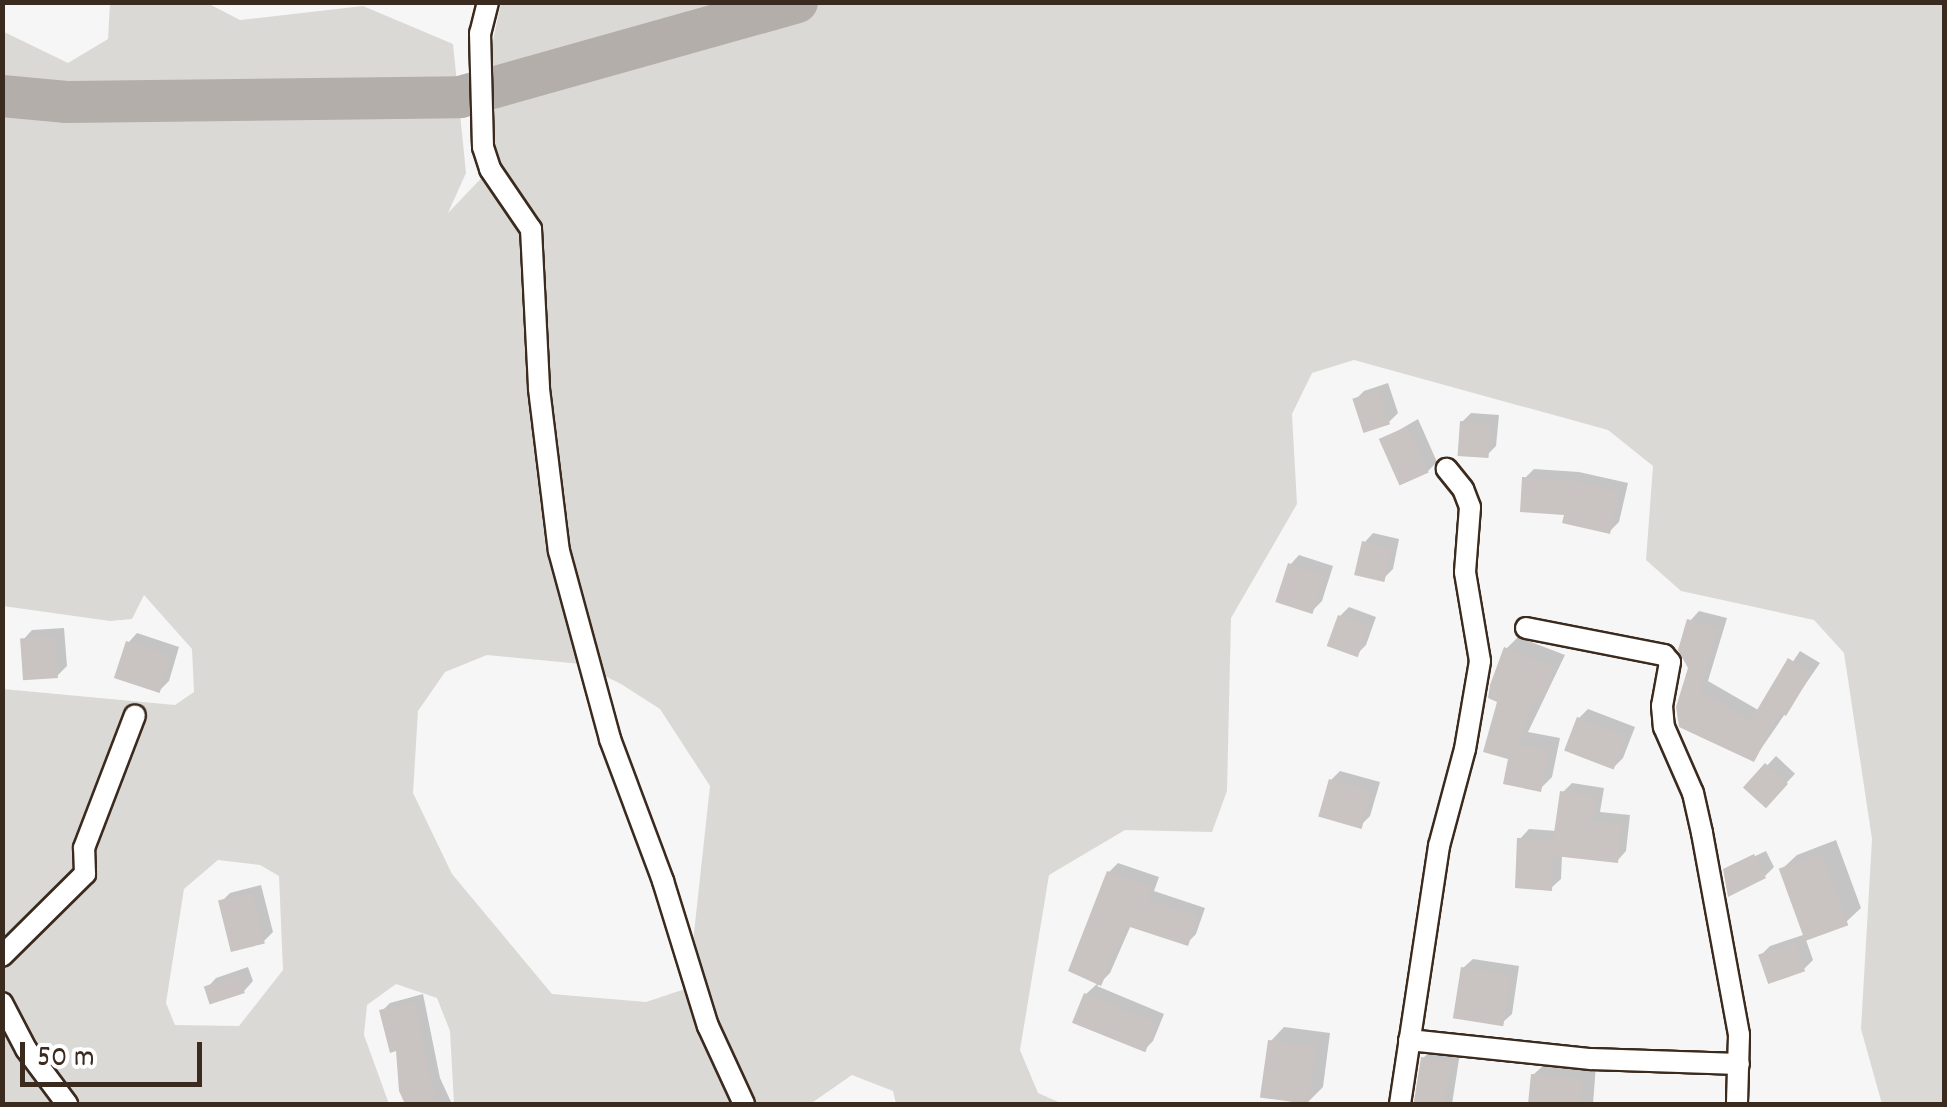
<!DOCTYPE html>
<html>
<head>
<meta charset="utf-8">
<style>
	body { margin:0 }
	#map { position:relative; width:1947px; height:1107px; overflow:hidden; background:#f7f6f6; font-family:Dekko,sans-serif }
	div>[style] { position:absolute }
	.green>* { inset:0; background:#dbd9d6 }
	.shadow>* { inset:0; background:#0003; transform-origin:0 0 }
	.river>* { height:42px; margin:-21px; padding:0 21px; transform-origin:21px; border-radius:21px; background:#b4aeaa }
	.building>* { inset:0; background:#c9c3c1; transform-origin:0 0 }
	.roads { filter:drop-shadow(2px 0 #3b2a1e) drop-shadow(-2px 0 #3b2a1e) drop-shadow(0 2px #3b2a1e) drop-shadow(0 -2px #3b2a1e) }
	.street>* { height:20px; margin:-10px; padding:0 10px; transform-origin:10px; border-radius:10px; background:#fff }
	span { translate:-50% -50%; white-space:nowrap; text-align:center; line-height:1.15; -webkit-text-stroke:8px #fff; paint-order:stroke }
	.frame { position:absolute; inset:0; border:5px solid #3b2a1e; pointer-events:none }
	.scale { position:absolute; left:20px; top:1042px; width:182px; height:45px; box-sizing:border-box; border:5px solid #3b2a1e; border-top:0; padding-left:12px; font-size:30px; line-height:35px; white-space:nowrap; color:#3b2a1e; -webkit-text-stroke:8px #fff; paint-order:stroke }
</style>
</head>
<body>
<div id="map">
	<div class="green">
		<i style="clip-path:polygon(evenodd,110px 3px,207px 3px,240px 20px,363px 6px,453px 44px,466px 173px,448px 213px,490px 169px,486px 73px,501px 3px,1944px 3px,1944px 1104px,1882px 1104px,1861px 1029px,1872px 839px,1844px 653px,1814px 620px,1681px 591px,1646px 560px,1653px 466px,1608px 430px,1354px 360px,1312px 373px,1292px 414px,1297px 504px,1231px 618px,1227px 791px,1212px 832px,1125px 830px,1049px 875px,1020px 1050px,1038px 1093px,1063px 1104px,896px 1104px,893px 1091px,852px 1075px,810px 1104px,454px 1104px,450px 1031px,437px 998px,396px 984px,367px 1005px,364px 1035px,389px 1104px,3px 1104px,3px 689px,175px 705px,194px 692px,192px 649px,144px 595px,132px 619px,110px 621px,3px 606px,2px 31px,68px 63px,108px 39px,110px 3px,487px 655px,581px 664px,621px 684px,660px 709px,710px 786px,688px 988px,646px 1002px,552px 994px,452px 874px,413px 793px,418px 711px,445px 672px,487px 655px,110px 3px,218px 860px,260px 865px,279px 876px,283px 970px,239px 1026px,175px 1025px,166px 1003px,184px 889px,218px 860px)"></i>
	</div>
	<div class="shadow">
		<i style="clip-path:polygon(1388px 383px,1398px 413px,1389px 422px,1355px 400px,1364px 391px)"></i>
		<i style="clip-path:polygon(1471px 413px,1499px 415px,1496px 446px,1487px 455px,1462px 422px)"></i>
		<i style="clip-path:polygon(1418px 419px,1437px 462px,1428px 471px,1382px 440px)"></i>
		<i style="clip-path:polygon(1534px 469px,1579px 472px,1628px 483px,1619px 522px,1610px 531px,1525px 478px)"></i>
		<i style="clip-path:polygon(1373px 533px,1399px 539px,1393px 569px,1384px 578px,1364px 543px)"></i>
		<i style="clip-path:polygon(1299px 555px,1333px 566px,1322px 601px,1313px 610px,1290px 565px)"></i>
		<i style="clip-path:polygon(1349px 607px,1376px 617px,1366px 645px,1357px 654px,1340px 616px)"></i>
		<i style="clip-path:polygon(1699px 611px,1727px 618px,1708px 681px,1760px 711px,1800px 651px,1820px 663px,1754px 759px,1681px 725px,1690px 668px,1690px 621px)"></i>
		<i style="clip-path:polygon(64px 628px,67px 666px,57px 676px,23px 640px,32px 630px)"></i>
		<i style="clip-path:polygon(137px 633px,179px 647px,169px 681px,160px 690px,128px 643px)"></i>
		<i style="clip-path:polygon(1518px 637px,1565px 655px,1528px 732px,1560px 738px,1552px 777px,1540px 789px,1511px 757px,1500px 700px,1506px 649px)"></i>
		<i style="clip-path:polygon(1588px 709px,1635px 727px,1623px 758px,1614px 767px,1579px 718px)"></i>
		<i style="left:1776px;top:756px;width:26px;height:44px;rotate:43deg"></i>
		<i style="clip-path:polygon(1340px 771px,1380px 782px,1370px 816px,1361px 825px,1331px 780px)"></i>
		<i style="clip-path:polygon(1572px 783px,1604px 788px,1600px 812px,1630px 815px,1626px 851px,1617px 861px,1562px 855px,1561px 879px,1551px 888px,1520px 839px,1529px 829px,1557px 831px,1563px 792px)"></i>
		<i style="clip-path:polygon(1836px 840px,1861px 908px,1846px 922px,1805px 937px,1813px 960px,1804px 969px,1761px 955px,1770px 946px,1806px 934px,1782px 869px,1797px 855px)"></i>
		<i style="clip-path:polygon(1766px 851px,1774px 867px,1765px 876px,1725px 870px)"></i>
		<i style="clip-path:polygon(1118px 863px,1159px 877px,1154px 891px,1205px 908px,1196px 934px,1187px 943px,1131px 925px,1110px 973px,1097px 986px,1164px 1014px,1153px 1041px,1144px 1050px,1086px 994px,1099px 982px,1109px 872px)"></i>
		<i style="clip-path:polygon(261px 885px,273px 932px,264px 941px,221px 902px,230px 893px)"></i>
		<i style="clip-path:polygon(1473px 959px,1519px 966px,1512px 1014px,1502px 1023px,1463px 968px)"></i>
		<i style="clip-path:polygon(248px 967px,253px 981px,244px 991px,207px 988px,216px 978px)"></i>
		<i style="clip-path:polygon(423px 994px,440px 1078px,452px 1104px,408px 1104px,402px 1090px,399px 1048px,382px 1011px,390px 1003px)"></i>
		<i style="clip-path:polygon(1284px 1027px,1330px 1033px,1323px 1087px,1309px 1101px,1270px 1042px)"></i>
		<i style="clip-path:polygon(1433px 1049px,1460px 1053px,1452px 1104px,1416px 1104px,1423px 1058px)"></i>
		<i style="clip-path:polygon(1548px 1061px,1596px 1065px,1593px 1104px,1531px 1104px,1533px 1075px)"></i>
	</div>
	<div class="river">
		<i style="left:2px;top:96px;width:65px;rotate:5.3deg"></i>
		<i style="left:67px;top:102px;width:393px;rotate:-0.7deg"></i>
		<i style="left:460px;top:97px;width:350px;rotate:-15.7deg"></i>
	</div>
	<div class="building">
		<i style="left:1379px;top:390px;width:36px;height:28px;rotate:72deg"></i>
		<i style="left:1460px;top:421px;width:31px;height:35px;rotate:4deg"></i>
		<i style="left:1408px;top:426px;width:51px;height:32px;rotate:66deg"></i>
		<i style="clip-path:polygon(1522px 477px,1569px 480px,1620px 491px,1610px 534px,1562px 523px,1564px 515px,1520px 512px)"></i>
		<i style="left:1362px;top:541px;width:31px;height:35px;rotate:13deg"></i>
		<i style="left:1288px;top:563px;width:39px;height:41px;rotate:18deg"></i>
		<i style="left:1338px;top:615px;width:33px;height:33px;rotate:20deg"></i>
		<i style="clip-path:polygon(1687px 619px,1719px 627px,1700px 691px,1751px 720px,1788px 658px,1812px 673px,1786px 716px,1780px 713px,1754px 762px,1679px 727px,1676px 707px,1688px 668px,1678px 650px)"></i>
		<i style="left:55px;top:636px;width:42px;height:35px;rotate:86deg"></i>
		<i style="left:126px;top:641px;width:48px;height:39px;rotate:18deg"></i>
		<i style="clip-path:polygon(1504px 647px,1555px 667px,1541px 701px,1535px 699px,1518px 744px,1549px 750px,1541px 792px,1503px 784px,1508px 759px,1483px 752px,1497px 702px,1488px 698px,1490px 685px)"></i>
		<i style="left:1577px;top:717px;width:53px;height:36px;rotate:21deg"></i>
		<i style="left:1765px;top:763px;width:31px;height:33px;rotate:42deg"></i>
		<i style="left:1329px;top:779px;width:45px;height:39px;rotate:16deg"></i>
		<i style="clip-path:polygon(1560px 791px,1596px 796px,1593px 821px,1622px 824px,1618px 863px,1554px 856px,1552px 891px,1515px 888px,1517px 838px,1553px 840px)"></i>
		<i style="left:1822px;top:853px;width:77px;height:46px;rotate:70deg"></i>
		<i style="clip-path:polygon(1754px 854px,1766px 878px,1728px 897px,1723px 869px)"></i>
		<i style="clip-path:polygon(1107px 871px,1152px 886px,1147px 900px,1198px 917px,1188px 946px,1127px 926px,1101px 986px,1068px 971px)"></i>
		<i style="left:252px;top:892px;width:53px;height:35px;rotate:76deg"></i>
		<i style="left:1795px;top:942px;width:31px;height:39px;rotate:71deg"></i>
		<i style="left:1461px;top:967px;width:51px;height:52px;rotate:9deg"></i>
		<i style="left:239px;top:975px;width:19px;height:37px;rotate:72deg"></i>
		<i style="left:1084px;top:993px;width:79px;height:32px;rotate:22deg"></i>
		<i style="clip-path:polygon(415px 1001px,433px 1087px,441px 1104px,405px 1104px,399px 1091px,396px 1051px,390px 1053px,379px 1010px)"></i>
		<i style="left:1268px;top:1040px;width:49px;height:58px;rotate:8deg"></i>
		<i style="left:1421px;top:1057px;width:31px;height:48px;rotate:9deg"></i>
		<i style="clip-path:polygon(1531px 1074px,1583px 1079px,1581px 1104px,1528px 1104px)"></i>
	</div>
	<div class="roads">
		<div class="street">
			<i style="left:488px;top:2px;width:32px;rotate:104deg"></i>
			<i style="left:480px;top:33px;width:114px;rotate:88.5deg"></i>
			<i style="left:483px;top:147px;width:23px;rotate:72deg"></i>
			<i style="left:490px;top:169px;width:73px;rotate:55.7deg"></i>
			<i style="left:531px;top:229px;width:160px;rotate:87.1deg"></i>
			<i style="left:539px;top:389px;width:163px;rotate:83deg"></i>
			<i style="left:559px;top:551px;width:195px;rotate:74.8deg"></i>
			<i style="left:610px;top:739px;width:152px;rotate:69.5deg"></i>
			<i style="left:663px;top:881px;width:152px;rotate:72.8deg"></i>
			<i style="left:708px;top:1026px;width:86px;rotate:65.2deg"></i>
			<i style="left:1526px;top:628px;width:141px;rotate:11.1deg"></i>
			<i style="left:1664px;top:655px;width:9px;rotate:49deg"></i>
			<i style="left:1670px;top:662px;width:45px;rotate:100.3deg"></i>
			<i style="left:1662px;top:706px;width:21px;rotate:85deg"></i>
			<i style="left:1664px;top:727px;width:72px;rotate:66.3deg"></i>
			<i style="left:1693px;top:793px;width:41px;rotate:77.3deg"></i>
			<i style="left:1702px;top:833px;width:205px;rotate:79.6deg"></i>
			<i style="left:1739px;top:1035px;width:69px;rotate:91.7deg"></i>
			<i style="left:2px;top:956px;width:117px;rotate:-44.7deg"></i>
			<i style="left:85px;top:874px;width:26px;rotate:-92deg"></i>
			<i style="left:84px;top:848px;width:142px;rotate:-69deg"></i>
			<i style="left:2px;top:1003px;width:52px;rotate:62.4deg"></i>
			<i style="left:26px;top:1049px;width:69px;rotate:53.3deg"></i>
			<i style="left:1409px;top:1040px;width:183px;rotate:6deg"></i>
			<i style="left:1591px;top:1059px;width:148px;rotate:1.9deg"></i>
			<i style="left:1400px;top:1104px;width:261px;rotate:-81.4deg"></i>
			<i style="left:1439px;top:846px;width:100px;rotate:-75deg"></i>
			<i style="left:1465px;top:749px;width:89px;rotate:-80.3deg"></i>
			<i style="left:1480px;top:661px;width:90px;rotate:-99.6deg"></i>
			<i style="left:1465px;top:572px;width:65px;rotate:-85.6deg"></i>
			<i style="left:1470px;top:507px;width:19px;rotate:-111deg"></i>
			<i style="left:1463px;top:489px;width:26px;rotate:-129deg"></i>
		</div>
	</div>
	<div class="frame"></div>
	<div class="scale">50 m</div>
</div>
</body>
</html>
